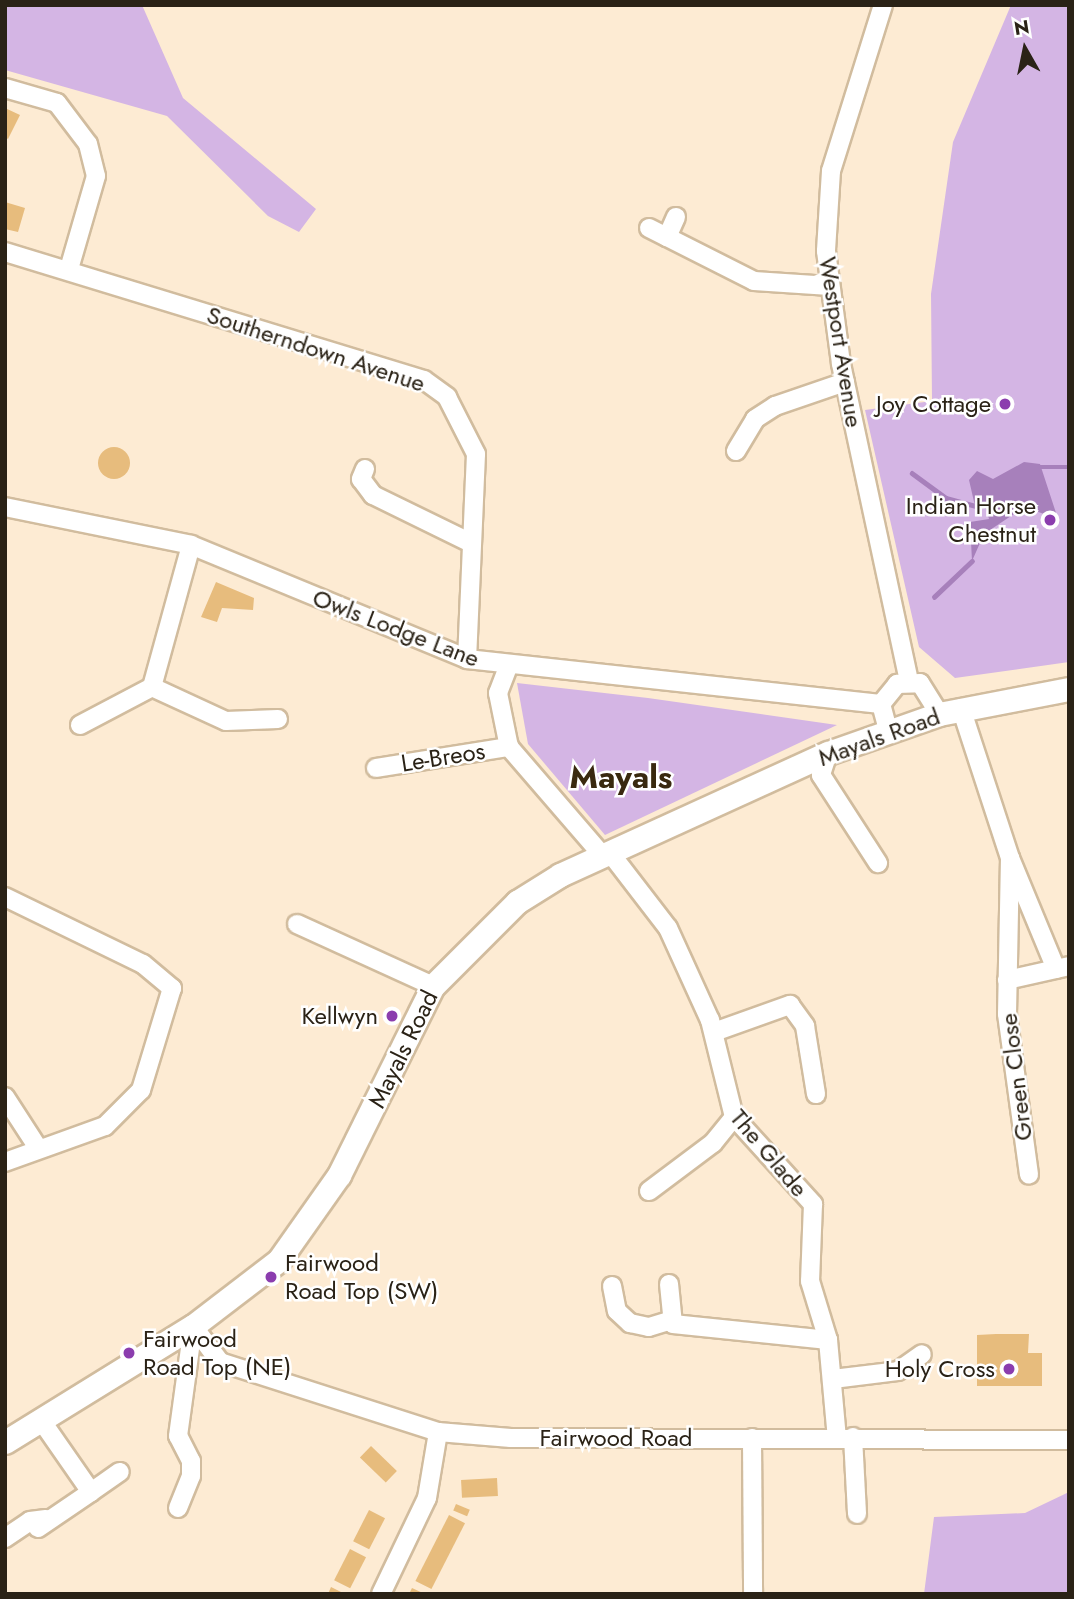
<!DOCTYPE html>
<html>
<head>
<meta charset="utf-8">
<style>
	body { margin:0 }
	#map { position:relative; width:1074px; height:1599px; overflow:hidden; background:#fdebd3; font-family:Jost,sans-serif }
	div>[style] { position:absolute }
	.green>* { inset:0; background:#d4b5e4 }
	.water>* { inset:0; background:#a780bb }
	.stream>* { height:4.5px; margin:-2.25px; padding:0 2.25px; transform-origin:2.25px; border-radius:2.25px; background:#a780bb }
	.building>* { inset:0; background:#e7bc7d; transform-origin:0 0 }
	.round { border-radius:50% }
	.roads { filter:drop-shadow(2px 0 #d1bc9e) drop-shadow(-2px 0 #d1bc9e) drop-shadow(0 2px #d1bc9e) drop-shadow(0 -2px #d1bc9e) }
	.minor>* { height:18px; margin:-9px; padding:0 9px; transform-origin:9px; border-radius:9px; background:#fff }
	.major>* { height:23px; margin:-11.5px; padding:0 11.5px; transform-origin:11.5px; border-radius:11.5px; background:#fff }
	.dots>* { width:19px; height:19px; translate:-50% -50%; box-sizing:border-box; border:4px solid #fff; border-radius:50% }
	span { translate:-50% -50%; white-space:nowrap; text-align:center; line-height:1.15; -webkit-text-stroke:5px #fff; paint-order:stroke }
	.street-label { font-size:24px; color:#2a2216 }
	.poi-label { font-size:24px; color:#2a2216 }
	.right { translate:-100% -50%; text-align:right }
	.left { translate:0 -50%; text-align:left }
	.district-label { font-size:32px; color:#39290f; font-weight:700 }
	.frame { position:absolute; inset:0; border:7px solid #2a2216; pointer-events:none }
	.north { position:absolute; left:990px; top:14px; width:70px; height:70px; -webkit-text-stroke:5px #fff; paint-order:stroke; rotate:351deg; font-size:19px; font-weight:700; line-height:28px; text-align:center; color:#2a2216 }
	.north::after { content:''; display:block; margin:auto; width:24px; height:32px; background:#2a2216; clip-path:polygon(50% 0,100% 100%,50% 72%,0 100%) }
</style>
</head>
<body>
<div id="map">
	<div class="green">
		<i style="clip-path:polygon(5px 5px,142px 5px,183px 98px,316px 209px,299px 232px,268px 216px,167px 116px,5px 70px)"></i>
		<i style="clip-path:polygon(1011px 5px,1069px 5px,1069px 662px,955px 678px,919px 647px,865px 410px,932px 401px,931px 294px,953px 142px)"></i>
		<i style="clip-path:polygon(517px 683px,648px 698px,837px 725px,605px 835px,528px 744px)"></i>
		<i style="clip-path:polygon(1069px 1492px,1069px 1594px,924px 1594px,934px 1517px,1025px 1513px)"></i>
	</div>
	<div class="water">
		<i style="clip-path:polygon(1024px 462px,1040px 464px,1058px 519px,1030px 509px,1014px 514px,984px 534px,972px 561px,970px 522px,989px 519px,986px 509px,975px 506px,969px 480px,977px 471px,993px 479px)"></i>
	</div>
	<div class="stream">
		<i style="left:1040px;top:467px;width:29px"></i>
		<i style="left:912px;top:473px;width:42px;rotate:36.3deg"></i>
		<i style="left:946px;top:498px;width:30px;rotate:15deg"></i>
		<i style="left:934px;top:597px;width:52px;rotate:-43.5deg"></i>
	</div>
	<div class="building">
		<i style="clip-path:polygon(5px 108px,20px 115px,8px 139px,5px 137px)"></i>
		<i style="clip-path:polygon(5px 202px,25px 208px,18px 232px,5px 229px)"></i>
		<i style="left:1002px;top:395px;width:14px;height:13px;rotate:30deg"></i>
		<i class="round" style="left:98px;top:447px;width:32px;height:32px"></i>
		<i style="clip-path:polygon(216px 582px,254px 598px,253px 610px,222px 608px,217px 622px,201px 617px)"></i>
		<i style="clip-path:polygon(996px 1334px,1029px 1334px,1028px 1353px,1042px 1353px,1042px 1386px,977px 1386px,977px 1335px)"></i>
		<i style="left:371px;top:1446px;width:36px;height:16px;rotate:44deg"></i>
		<i style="left:497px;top:1478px;width:18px;height:36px;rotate:87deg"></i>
		<i style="left:456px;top:1504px;width:15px;height:7px;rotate:23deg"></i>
		<i style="left:369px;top:1510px;width:18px;height:35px;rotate:27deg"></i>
		<i style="left:449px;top:1515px;width:18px;height:74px;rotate:27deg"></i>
		<i style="left:350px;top:1549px;width:18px;height:35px;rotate:27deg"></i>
		<i style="clip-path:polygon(331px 1587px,345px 1594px,328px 1594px)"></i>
		<i style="clip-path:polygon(412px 1588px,425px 1594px,409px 1594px)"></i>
	</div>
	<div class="roads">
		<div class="minor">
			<i style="left:883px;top:5px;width:174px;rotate:107.4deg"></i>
			<i style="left:831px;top:171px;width:80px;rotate:93.6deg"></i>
			<i style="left:826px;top:251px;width:114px;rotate:82.4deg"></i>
			<i style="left:841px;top:364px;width:324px;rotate:77.9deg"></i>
			<i style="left:5px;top:88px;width:54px;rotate:16.1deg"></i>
			<i style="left:57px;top:103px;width:51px;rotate:52.9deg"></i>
			<i style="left:88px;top:144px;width:33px;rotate:76deg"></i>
			<i style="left:96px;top:176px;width:97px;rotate:106.2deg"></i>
			<i style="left:676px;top:217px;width:22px;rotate:114deg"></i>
			<i style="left:667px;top:237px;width:97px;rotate:26.8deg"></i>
			<i style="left:754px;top:281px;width:76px;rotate:3.8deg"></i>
			<i style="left:649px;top:228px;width:20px;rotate:27deg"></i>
			<i style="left:5px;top:252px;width:438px;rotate:17deg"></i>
			<i style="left:424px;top:380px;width:29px;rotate:36deg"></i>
			<i style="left:447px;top:397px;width:64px;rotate:63deg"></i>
			<i style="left:476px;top:454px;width:205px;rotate:92.5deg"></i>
			<i style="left:736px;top:451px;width:37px;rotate:-59deg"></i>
			<i style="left:755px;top:419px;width:24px;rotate:-33deg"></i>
			<i style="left:775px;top:406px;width:74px;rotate:-18.9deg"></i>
			<i style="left:365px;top:469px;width:11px;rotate:112deg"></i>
			<i style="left:361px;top:479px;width:20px;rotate:53deg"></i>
			<i style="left:373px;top:495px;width:109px;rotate:26.1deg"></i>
			<i style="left:5px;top:507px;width:190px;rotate:11.5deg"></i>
			<i style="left:191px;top:545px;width:299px;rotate:22.4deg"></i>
			<i style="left:467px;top:659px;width:416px;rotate:6.2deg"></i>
			<i style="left:508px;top:667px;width:28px;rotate:111deg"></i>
			<i style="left:498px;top:693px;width:55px;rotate:78.5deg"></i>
			<i style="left:509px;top:747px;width:145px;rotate:49.2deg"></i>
			<i style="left:152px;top:687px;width:81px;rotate:24.7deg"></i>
			<i style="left:226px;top:721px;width:52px;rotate:-2.2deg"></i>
			<i style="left:961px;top:708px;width:158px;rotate:71.9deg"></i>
			<i style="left:1010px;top:858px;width:156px;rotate:91.1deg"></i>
			<i style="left:1007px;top:1014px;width:162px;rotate:82.2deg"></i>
			<i style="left:80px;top:725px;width:81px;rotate:-27.8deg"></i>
			<i style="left:152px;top:687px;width:147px;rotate:-74.6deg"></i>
			<i style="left:888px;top:730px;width:27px;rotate:-105deg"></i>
			<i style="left:881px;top:704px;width:26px;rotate:-51deg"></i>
			<i style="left:897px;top:684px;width:23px;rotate:-2deg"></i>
			<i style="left:920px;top:683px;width:36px;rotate:58deg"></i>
			<i style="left:828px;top:753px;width:23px;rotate:108deg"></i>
			<i style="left:821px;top:775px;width:105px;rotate:57.1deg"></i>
			<i style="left:376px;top:768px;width:135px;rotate:-9deg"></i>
			<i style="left:611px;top:854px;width:93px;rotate:52.4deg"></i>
			<i style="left:668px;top:928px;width:101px;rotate:65.5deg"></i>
			<i style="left:710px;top:1020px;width:100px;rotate:76.1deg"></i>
			<i style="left:734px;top:1117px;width:118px;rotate:47.8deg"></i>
			<i style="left:813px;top:1204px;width:77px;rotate:92.2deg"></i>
			<i style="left:810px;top:1281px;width:62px;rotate:73deg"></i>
			<i style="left:828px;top:1340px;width:98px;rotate:84.8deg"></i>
			<i style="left:1010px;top:858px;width:120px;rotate:67.5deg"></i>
			<i style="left:5px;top:897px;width:153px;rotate:25.9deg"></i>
			<i style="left:143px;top:964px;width:38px;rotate:40deg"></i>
			<i style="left:172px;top:988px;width:107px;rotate:106.9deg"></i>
			<i style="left:141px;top:1090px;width:51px;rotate:135deg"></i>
			<i style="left:105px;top:1126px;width:106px;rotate:160.2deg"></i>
			<i style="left:297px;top:924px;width:149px;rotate:24.5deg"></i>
			<i style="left:1007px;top:980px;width:64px;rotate:-12.7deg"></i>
			<i style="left:714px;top:1032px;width:81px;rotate:-19.6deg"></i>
			<i style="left:790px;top:1005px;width:26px;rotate:54deg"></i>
			<i style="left:805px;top:1026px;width:69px;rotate:80.8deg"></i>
			<i style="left:5px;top:1097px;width:61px;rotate:57.1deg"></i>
			<i style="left:649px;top:1191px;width:80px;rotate:-36.9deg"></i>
			<i style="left:713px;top:1143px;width:33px;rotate:-51deg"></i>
			<i style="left:669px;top:1284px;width:40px;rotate:84.3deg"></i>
			<i style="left:673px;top:1324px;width:156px;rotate:5.9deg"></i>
			<i style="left:612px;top:1286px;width:25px;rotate:79deg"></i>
			<i style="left:617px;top:1311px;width:18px;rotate:43deg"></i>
			<i style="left:630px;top:1323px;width:19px;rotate:12deg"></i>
			<i style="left:649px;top:1327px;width:24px;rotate:-17deg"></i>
			<i style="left:193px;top:1326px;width:45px;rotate:53.1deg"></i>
			<i style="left:220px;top:1362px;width:229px;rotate:17.8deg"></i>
			<i style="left:438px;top:1432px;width:73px;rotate:4.7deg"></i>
			<i style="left:511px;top:1438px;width:558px;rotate:0.21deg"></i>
			<i style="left:833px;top:1379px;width:65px;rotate:-7deg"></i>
			<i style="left:898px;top:1371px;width:29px;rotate:-35deg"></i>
			<i style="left:853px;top:1437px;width:77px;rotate:87deg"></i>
			<i style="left:752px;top:1438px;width:156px;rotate:89.6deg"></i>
			<i style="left:91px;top:1492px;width:35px;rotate:-35deg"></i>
			<i style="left:178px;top:1508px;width:35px;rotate:-68deg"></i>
			<i style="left:191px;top:1476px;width:15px;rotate:-90deg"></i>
			<i style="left:191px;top:1461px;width:28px;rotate:-117deg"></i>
			<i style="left:178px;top:1436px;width:111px;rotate:-82.2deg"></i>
			<i style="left:38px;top:1528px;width:64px;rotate:-34.2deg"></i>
			<i style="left:91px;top:1492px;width:88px;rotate:-124.8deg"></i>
			<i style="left:5px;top:1538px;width:30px;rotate:-34deg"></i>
			<i style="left:30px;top:1521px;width:16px;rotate:-7deg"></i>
			<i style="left:381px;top:1594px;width:106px;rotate:-64.4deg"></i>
			<i style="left:427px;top:1498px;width:67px;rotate:-80.5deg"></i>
		</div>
		<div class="major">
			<i style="left:5px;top:1442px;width:221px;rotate:-31.7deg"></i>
			<i style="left:193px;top:1326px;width:108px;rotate:-37.5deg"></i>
			<i style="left:279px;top:1260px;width:104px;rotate:-54.8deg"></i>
			<i style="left:339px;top:1175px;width:211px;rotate:-63.6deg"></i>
			<i style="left:433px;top:986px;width:119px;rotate:-45deg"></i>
			<i style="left:517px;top:902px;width:51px;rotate:-32.1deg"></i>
			<i style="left:560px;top:875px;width:294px;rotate:-24.5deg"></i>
			<i style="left:828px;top:753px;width:118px;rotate:-19.4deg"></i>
			<i style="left:939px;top:714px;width:132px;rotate:-10.9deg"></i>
		</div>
	</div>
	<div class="dots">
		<i style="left:1005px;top:404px;background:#8b3dae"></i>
		<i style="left:1050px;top:520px;background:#8b3dae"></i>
		<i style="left:392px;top:1016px;background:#8b3dae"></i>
		<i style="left:271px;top:1277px;background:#8b3dae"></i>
		<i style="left:129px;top:1353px;background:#8b3dae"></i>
		<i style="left:1009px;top:1369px;background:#8b3dae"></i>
	</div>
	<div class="street-label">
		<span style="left:841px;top:342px;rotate:81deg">Westport Avenue</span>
		<span style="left:316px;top:349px;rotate:18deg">Southerndown Avenue</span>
		<span style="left:396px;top:628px;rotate:21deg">Owls Lodge Lane</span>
		<span style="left:879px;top:737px;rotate:-20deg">Mayals Road</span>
		<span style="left:443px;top:757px;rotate:-9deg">Le-Breos</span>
		<span style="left:403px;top:1049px;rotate:-64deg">Mayals Road</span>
		<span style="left:1016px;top:1077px;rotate:-97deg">Green Close</span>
		<span style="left:769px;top:1153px;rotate:50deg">The Glade</span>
		<span style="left:616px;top:1438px">Fairwood Road</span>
	</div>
	<div class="poi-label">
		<span class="right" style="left:991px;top:404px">Joy Cottage</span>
		<span class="right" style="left:1036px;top:520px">Indian Horse<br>Chestnut</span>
		<span class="right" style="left:378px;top:1016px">Kellwyn</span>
		<span class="left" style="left:285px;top:1277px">Fairwood<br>Road Top (SW)</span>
		<span class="left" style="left:143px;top:1353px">Fairwood<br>Road Top (NE)</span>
		<span class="right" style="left:995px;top:1369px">Holy Cross</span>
	</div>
	<div class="district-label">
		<span style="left:621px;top:777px">Mayals</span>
	</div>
	<div class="frame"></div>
	<div class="north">N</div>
</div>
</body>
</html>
